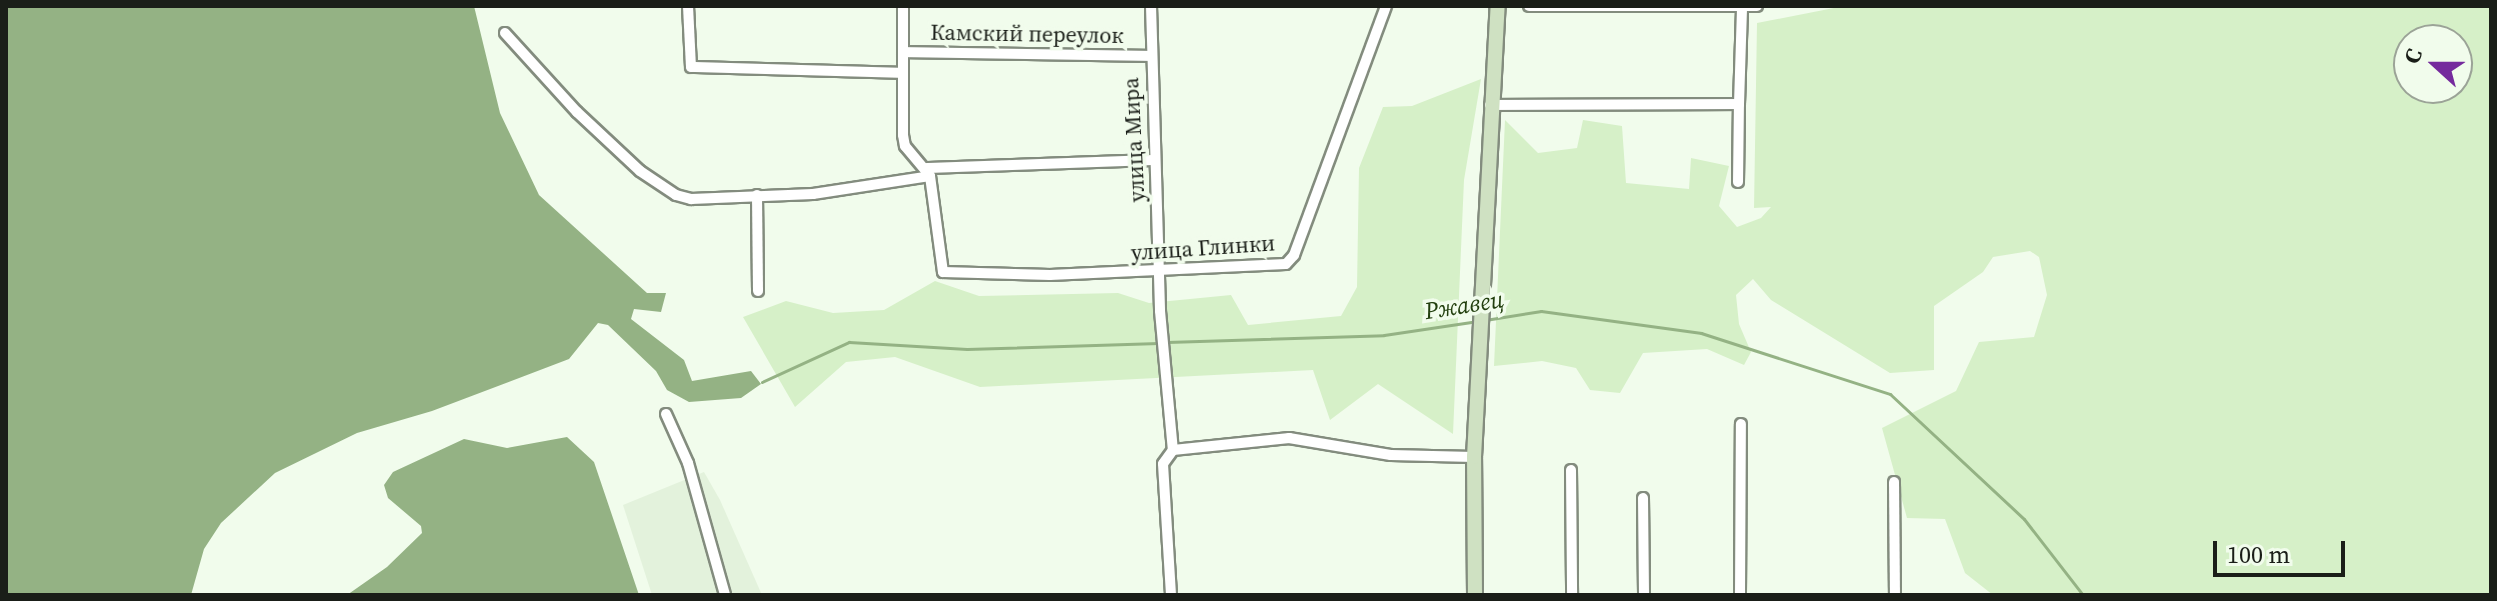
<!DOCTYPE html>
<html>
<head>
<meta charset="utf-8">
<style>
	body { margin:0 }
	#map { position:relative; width:2497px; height:601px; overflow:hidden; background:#f1fcec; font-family:"Source Serif 4",serif }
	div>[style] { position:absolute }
	.built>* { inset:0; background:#e3f2dc }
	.green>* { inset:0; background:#d6f0c8 }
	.water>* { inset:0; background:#94b284 }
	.stream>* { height:3px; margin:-1.5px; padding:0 1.5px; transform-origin:1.5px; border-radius:1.5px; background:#94b284 }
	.roads { filter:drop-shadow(2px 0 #838c7e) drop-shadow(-2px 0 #838c7e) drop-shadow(0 2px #838c7e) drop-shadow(0 -2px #838c7e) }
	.street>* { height:10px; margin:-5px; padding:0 5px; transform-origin:5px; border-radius:5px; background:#fff }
	.secondary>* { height:14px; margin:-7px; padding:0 7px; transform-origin:7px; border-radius:7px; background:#cfe1c2 }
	span { translate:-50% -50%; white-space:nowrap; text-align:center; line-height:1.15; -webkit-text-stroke:7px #f1fcec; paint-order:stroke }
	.street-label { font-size:22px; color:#1a1e18 }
	.water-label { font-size:24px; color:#223f0e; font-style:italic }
	.frame { position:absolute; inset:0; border:8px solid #1a1e18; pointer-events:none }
	.north { position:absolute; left:2393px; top:24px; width:80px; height:80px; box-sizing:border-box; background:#f1fcec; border:2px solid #9ba397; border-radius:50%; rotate:291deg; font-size:22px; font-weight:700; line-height:32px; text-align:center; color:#1a1e18 }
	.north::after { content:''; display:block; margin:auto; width:28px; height:36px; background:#752a9d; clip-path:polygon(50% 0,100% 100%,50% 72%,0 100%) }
	.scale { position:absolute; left:2213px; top:541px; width:132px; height:36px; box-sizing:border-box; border:4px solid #1a1e18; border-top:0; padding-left:10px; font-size:24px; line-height:28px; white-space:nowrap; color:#1a1e18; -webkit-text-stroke:6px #f1fcec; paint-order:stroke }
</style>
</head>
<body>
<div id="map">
	<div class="built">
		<i style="clip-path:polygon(704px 472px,720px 500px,762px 595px,652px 595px,623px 505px)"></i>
	</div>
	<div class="green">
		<i style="clip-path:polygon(evenodd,1844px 6px,2491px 6px,2491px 595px,1993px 595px,1965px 573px,1945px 519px,1907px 518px,1882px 428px,1956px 391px,1979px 342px,2034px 337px,2047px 295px,2039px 257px,2030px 251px,1993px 257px,1983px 272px,1934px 306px,1934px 370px,1890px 373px,1771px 300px,1753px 279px,1736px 295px,1739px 324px,1751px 352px,1744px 365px,1707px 349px,1643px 353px,1620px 393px,1590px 390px,1576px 368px,1542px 361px,1494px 366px,1505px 120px,1538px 153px,1577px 148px,1583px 120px,1622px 126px,1626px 183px,1689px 189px,1691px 158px,1729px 166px,1719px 206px,1737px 227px,1761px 218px,1771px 207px,1754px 208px,1757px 23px,1844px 6px,2409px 40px,2457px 40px,2457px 88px,2409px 88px,2409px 40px)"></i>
		<i style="clip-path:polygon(1481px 79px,1464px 180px,1453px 434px,1378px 384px,1330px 420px,1313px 370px,980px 387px,895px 357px,846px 362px,795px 407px,743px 317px,786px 301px,833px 313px,884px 310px,935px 281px,979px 296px,1118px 293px,1149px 303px,1231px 295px,1248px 325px,1341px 316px,1357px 287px,1359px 168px,1383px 107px,1412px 106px)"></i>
	</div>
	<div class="water">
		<i style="clip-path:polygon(6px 6px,474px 6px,500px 113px,539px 195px,647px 293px,666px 293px,661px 312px,634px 309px,631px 319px,684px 360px,692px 381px,751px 371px,761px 384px,741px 398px,689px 402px,667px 390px,656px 371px,608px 325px,598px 323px,569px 359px,432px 411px,357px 433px,275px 473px,221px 523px,204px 549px,191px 595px,6px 595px)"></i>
		<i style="clip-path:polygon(567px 437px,594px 462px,639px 595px,347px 595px,387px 567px,422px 533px,421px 526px,388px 498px,384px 485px,393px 472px,464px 439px,507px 448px)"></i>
	</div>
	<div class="stream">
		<i style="left:1485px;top:320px;width:57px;rotate:-9.1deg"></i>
		<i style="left:1541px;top:311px;width:162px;rotate:7.8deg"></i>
		<i style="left:1701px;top:333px;width:199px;rotate:17.9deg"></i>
		<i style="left:1890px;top:394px;width:183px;rotate:43deg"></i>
		<i style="left:2024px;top:519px;width:96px;rotate:52.2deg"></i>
		<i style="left:1167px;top:342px;width:217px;rotate:-1.8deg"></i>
		<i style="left:1384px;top:335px;width:95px;rotate:-8.5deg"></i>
		<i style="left:762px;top:382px;width:96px;rotate:-24.7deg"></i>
		<i style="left:849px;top:342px;width:118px;rotate:3.4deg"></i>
		<i style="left:967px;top:349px;width:192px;rotate:-1.8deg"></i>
	</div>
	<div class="roads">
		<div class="street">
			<i style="left:688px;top:6px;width:61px;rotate:87.2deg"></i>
			<i style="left:691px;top:67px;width:211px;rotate:1.6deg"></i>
			<i style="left:903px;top:6px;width:129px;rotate:90deg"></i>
			<i style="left:903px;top:135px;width:11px;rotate:80deg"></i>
			<i style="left:905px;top:146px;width:39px;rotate:50deg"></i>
			<i style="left:930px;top:176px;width:97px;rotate:82.3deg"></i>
			<i style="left:943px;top:272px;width:107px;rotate:1.6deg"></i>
			<i style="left:1050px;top:275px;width:236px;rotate:-2.7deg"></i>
			<i style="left:1286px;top:264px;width:12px;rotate:-48deg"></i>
			<i style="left:1294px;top:255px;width:265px;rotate:-69.7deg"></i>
			<i style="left:1151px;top:6px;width:305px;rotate:88.3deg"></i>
			<i style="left:1160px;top:311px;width:140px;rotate:84.7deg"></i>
			<i style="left:1173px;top:450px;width:17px;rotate:126deg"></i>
			<i style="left:1163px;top:464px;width:131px;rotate:86.5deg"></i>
			<i style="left:1529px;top:6px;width:228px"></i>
			<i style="left:505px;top:33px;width:107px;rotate:47.7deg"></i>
			<i style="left:577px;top:112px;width:86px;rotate:43.1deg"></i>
			<i style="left:640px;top:171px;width:43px;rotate:33.7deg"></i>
			<i style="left:676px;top:195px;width:16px;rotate:15deg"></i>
			<i style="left:691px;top:199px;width:122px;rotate:-2.3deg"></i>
			<i style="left:813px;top:194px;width:118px;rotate:-8.7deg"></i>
			<i style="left:903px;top:52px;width:247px;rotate:0.9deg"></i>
			<i style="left:1490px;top:105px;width:249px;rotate:-0.2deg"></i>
			<i style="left:1739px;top:104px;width:97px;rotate:-88.2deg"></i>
			<i style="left:926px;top:168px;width:229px;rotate:-2deg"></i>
			<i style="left:1738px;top:182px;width:78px;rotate:-89.3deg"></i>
			<i style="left:757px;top:195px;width:96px;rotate:89.4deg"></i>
			<i style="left:666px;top:414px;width:54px;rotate:65.8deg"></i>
			<i style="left:688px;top:463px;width:137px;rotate:74.3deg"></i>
			<i style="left:1173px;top:450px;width:117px;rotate:-5.9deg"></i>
			<i style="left:1289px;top:438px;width:103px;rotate:9.5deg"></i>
			<i style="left:1391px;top:455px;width:83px;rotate:1.4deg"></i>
			<i style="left:1571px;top:470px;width:125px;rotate:89.5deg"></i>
			<i style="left:1894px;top:482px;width:113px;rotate:89.5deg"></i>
			<i style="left:1643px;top:498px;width:97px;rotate:89.4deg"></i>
			<i style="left:1740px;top:595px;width:171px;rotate:-89.7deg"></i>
		</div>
		<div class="secondary">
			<i style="left:1475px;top:595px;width:138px;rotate:-90.4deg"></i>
			<i style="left:1474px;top:457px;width:452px;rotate:-87deg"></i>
		</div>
	</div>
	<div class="street-label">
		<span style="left:1027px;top:34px;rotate:1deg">Камский переулок</span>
		<span style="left:1134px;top:140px;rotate:-93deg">улица Мира</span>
		<span style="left:1203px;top:248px;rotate:-4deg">улица Глинки</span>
	</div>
	<div class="water-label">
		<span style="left:1464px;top:305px;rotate:-9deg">Ржавец</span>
	</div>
	<div class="frame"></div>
	<div class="north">С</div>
	<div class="scale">100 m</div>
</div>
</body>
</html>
